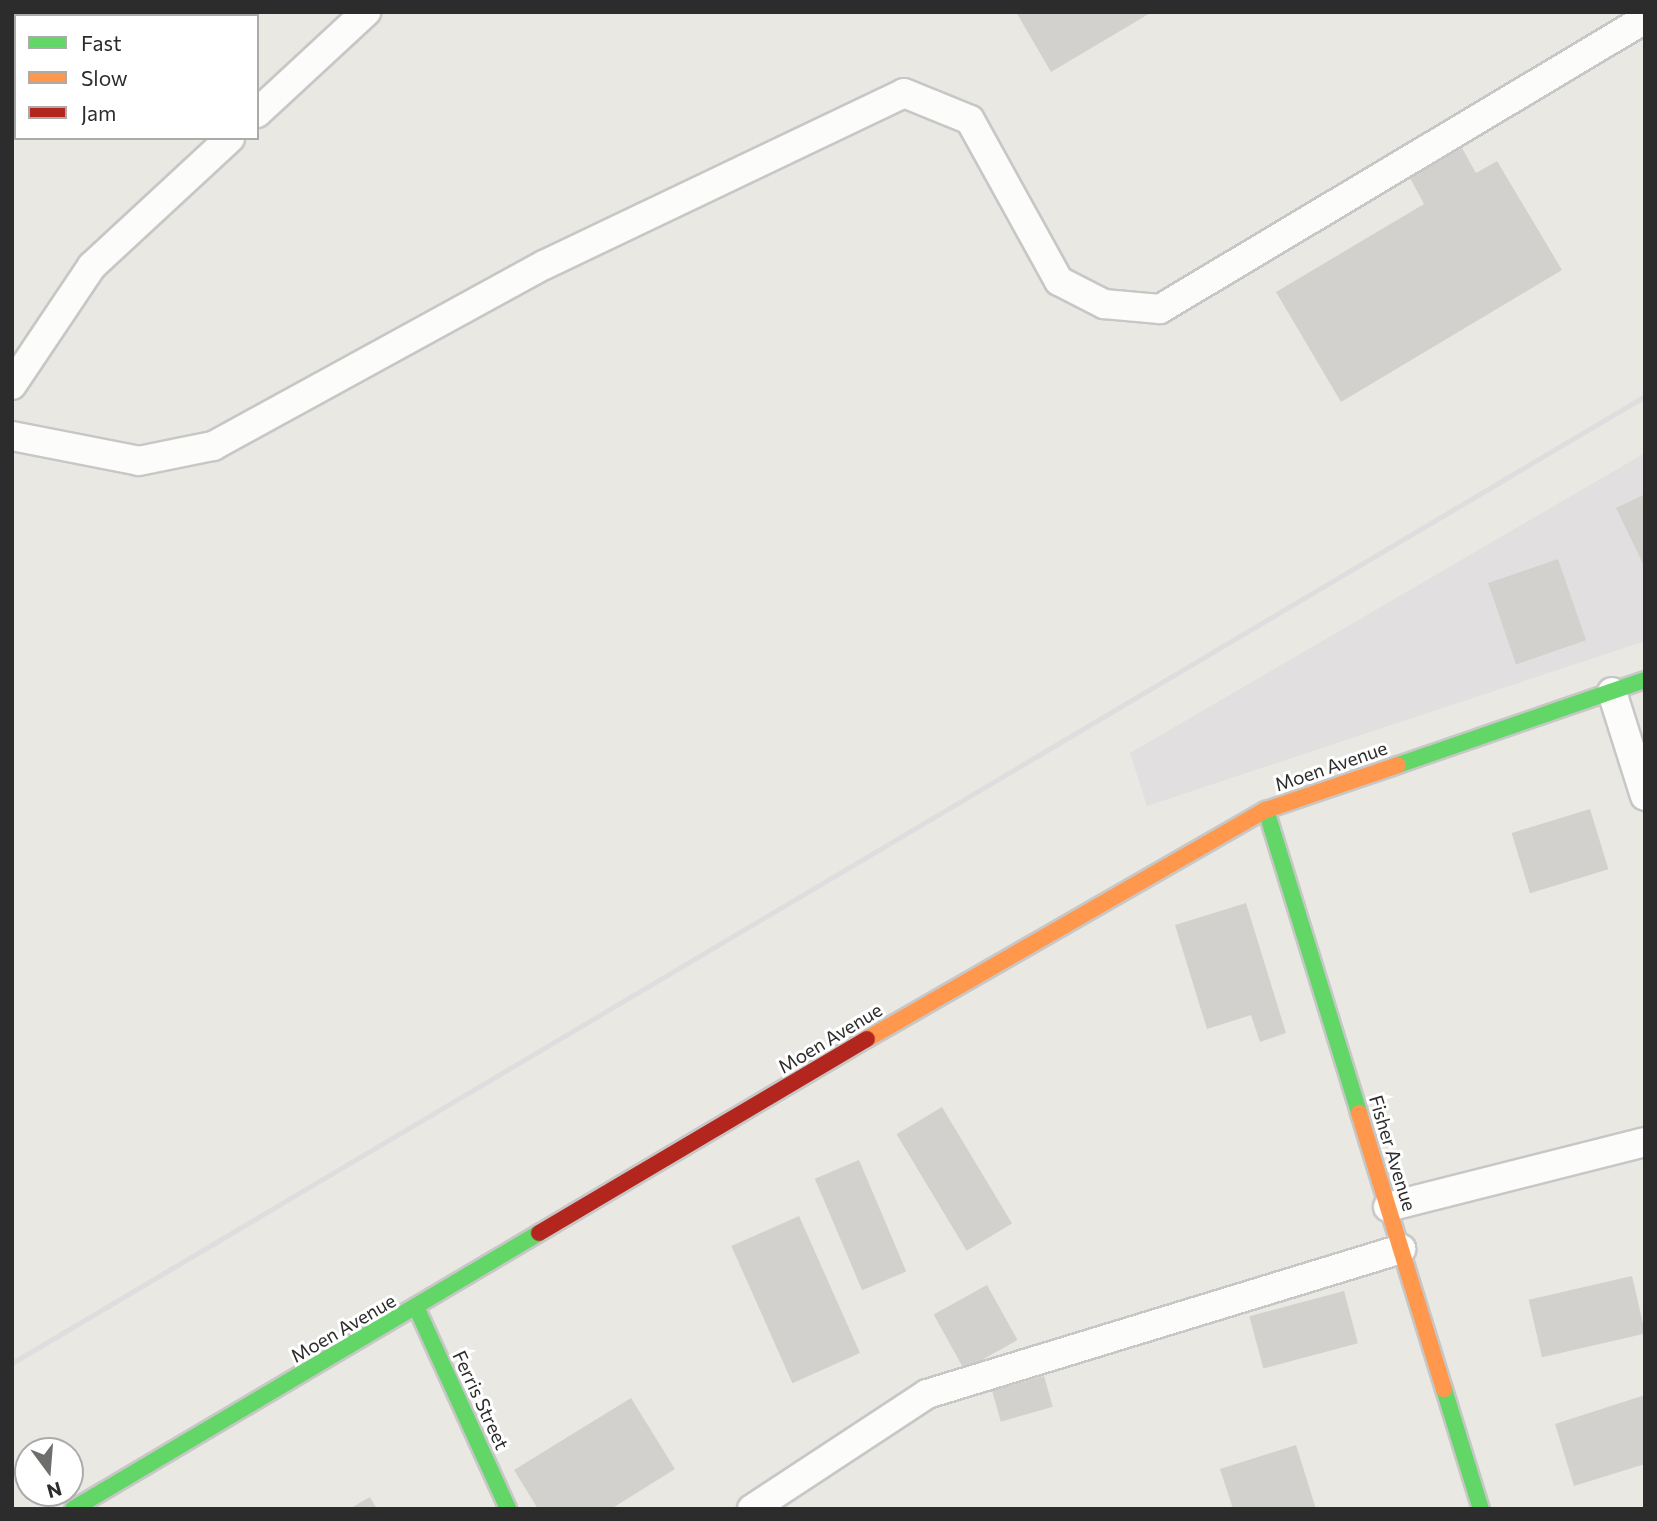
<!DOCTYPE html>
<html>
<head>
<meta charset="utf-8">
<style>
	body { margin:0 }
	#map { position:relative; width:1657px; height:1521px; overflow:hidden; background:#eae8e2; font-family:Commissioner,sans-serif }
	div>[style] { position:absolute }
	.industrial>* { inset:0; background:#e2dfe1 }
	.building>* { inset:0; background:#d3d1cd; transform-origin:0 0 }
	.roads { filter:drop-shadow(2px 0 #c8c7c7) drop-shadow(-2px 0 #c8c7c7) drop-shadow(0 2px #c8c7c7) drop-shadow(0 -2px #c8c7c7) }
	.lane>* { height:28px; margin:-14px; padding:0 14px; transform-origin:14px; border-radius:14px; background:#fcfcfb }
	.fast>* { height:16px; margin:-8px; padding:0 8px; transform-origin:8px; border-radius:8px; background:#63d668 }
	.slow>* { height:16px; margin:-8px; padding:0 8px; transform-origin:8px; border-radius:8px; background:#ff974d }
	.jam>* { height:16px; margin:-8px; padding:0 8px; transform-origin:8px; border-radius:8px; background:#b3261e }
	.rail>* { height:5px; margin:-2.5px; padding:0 2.5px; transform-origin:2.5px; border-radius:2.5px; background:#dededf }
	span { translate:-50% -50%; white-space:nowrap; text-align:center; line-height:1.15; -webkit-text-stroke:6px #fff; paint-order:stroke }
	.street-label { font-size:19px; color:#2c2c2c }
	.frame { position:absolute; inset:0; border:14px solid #2c2c2c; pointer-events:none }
	.legend { position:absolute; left:14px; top:14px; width:245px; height:126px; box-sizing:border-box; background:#fff; border:2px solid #ababab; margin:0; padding:9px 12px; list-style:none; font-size:21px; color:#2c2c2c }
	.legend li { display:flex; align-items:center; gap:14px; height:35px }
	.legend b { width:35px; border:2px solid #ababab }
	.north { position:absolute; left:14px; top:1437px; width:70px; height:70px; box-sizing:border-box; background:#fff; border:2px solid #ababab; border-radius:50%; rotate:164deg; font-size:19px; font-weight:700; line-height:28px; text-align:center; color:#2c2c2c }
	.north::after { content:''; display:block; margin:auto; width:24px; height:32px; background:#6e6e6c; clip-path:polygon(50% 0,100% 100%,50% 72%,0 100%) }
</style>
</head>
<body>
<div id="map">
	<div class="industrial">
		<i style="clip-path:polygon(1645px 453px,1645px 641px,1147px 806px,1130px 753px)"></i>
	</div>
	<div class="building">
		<i style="clip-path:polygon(1016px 12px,1152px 12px,1051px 72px)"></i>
		<i style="clip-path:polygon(1462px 148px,1476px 173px,1497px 161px,1562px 270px,1341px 402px,1276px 292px,1424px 204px,1410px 178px)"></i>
		<i style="clip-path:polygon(1645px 494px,1645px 568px,1616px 508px)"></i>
		<i style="left:1558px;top:559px;width:86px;height:74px;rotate:71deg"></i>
		<i style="left:1590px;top:809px;width:63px;height:82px;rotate:73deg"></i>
		<i style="clip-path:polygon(1246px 903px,1286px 1033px,1260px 1042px,1251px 1015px,1207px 1029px,1175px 925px)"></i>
		<i style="left:942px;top:1107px;width:136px;height:53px;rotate:59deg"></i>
		<i style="left:859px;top:1160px;width:121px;height:48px;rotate:67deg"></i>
		<i style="left:799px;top:1216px;width:150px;height:74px;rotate:66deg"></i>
		<i style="left:1632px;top:1276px;width:59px;height:106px;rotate:77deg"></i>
		<i style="left:987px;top:1285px;width:63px;height:61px;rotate:61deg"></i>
		<i style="left:1344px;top:1291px;width:54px;height:98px;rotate:75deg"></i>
		<i style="left:1044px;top:1376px;width:32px;height:54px;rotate:74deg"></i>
		<i style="clip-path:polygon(1645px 1395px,1645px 1464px,1574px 1486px,1555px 1424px)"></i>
		<i style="clip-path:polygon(631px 1398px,675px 1469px,611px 1509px,538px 1509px,514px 1470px)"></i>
		<i style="clip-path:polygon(1296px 1445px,1316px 1509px,1233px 1509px,1220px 1469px)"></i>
		<i style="clip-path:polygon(370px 1497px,377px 1509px,349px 1509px)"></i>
	</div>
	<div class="roads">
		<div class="lane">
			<i style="left:257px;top:113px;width:149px;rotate:-42.8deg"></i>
			<i style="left:12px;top:385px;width:143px;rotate:-56.1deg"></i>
			<i style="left:92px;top:266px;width:188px;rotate:-42.8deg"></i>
			<i style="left:12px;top:436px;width:129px;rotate:11.1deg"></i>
			<i style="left:139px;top:461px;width:76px;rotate:-11.5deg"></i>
			<i style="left:213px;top:446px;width:377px;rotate:-28.7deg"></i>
			<i style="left:544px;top:265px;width:399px;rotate:-25.5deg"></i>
			<i style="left:904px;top:93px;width:71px;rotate:22.2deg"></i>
			<i style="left:970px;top:120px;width:184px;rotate:61.1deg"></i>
			<i style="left:1059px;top:281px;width:51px;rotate:27.1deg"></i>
			<i style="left:1104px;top:304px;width:56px;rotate:5.1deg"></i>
			<i style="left:1160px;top:309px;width:565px;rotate:-30.88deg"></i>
			<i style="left:1612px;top:692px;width:109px;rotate:72.4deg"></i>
			<i style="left:1388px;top:1207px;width:265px;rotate:-14.2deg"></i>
			<i style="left:752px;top:1509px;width:209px;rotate:-33.3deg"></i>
			<i style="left:927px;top:1394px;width:496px;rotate:-17deg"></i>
		</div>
		<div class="fast">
			<i style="left:1398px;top:765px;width:261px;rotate:-19deg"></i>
			<i style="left:1266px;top:810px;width:317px;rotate:72.9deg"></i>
			<i style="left:417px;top:1309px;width:220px;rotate:65.5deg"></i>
			<i style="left:1444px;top:1389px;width:126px;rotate:72.9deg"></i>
			<i style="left:73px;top:1509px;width:542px;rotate:-30.64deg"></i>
		</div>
		<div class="slow">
			<i style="left:867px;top:1039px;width:460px;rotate:-29.9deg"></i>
			<i style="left:1266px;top:810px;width:139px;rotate:-18.8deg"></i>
			<i style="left:1359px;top:1113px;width:289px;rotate:72.9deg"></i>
		</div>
		<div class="jam">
			<i style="left:539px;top:1233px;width:381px;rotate:-30.6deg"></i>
		</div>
	</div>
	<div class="rail">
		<i style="left:12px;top:1363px;width:1898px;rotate:-30.63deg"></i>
	</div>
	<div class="street-label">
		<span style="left:1331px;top:766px;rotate:-19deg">Moen Avenue</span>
		<span style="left:830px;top:1038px;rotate:-31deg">Moen Avenue</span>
		<span style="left:1393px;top:1153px;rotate:73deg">Fisher Avenue</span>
		<span style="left:343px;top:1328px;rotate:-30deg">Moen Avenue</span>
		<span style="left:481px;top:1400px;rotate:65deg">Ferris Street</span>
	</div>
	<div class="frame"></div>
	<ul class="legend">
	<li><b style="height:9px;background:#63d668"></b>Fast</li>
	<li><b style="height:9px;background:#ff974d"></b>Slow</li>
	<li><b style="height:9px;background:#b3261e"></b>Jam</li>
	</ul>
	<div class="north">N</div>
</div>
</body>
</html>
